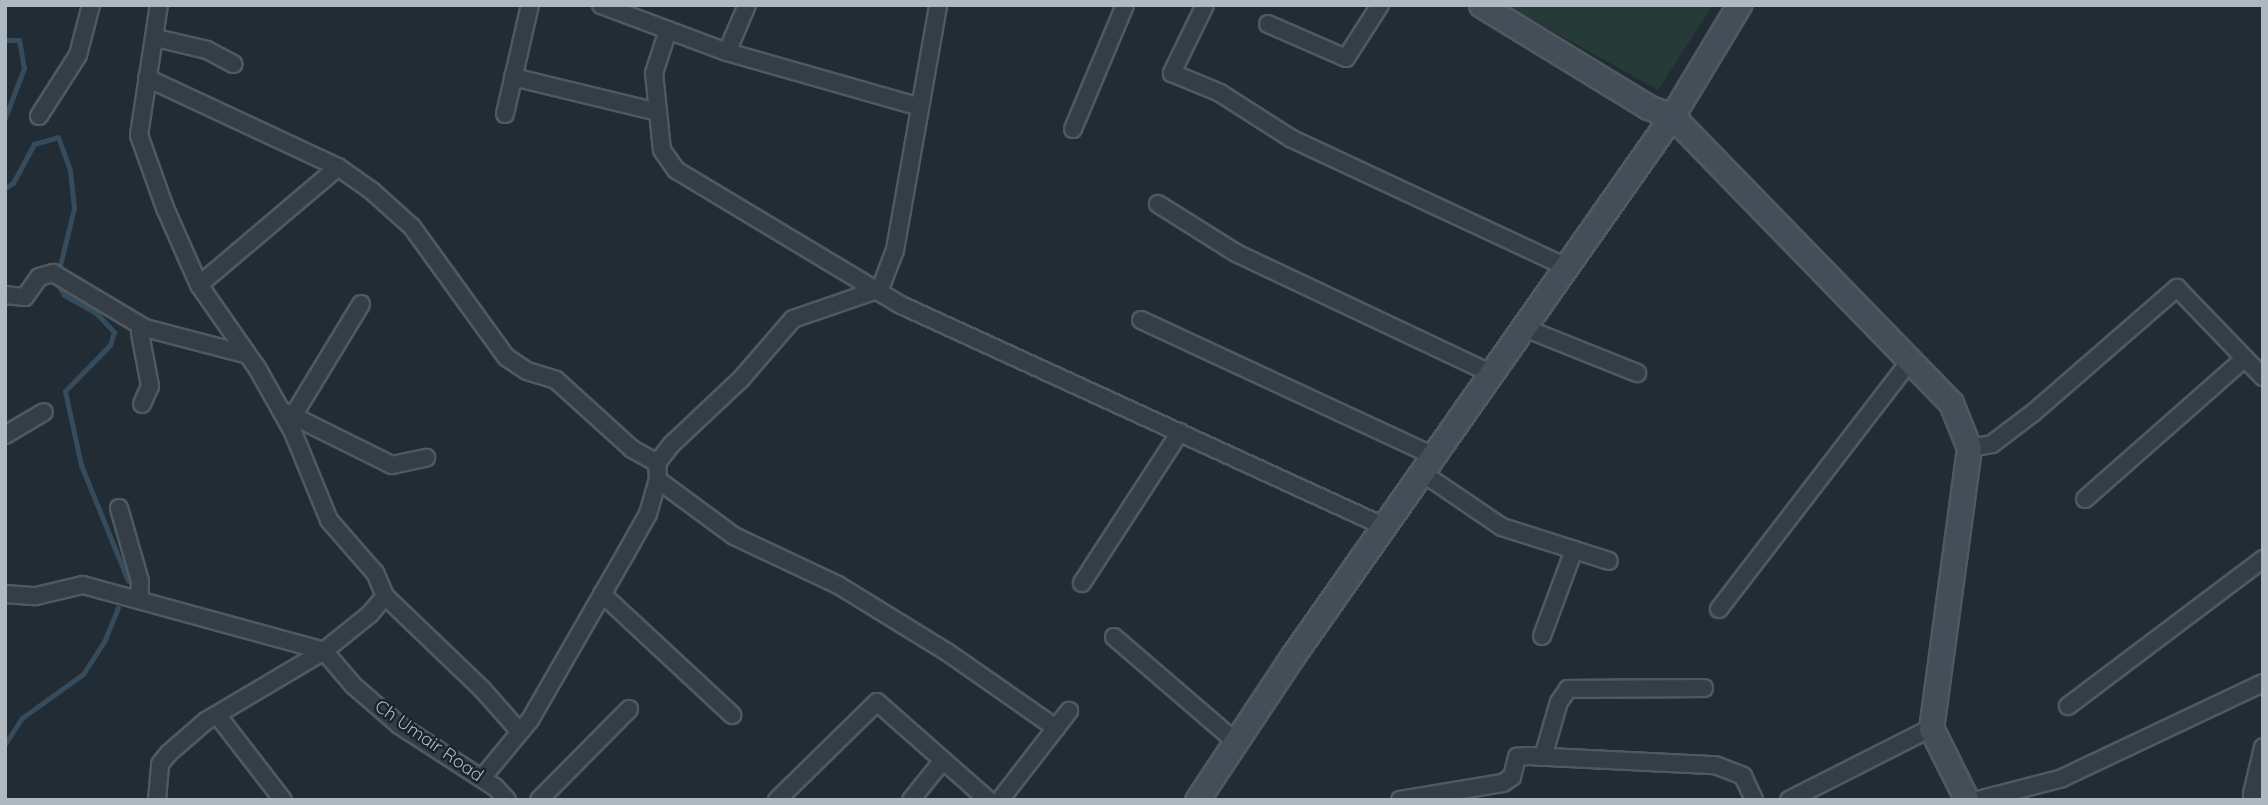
<!DOCTYPE html>
<html>
<head>
<meta charset="utf-8">
<style>
	body { margin:0 }
	#map { position:relative; width:2268px; height:805px; overflow:hidden; background:#222c35; font-family:Quicksand,sans-serif }
	div>[style] { position:absolute }
	.green>* { inset:0; background:#263a38 }
	.stream>* { height:5px; margin:-2.5px; padding:0 2.5px; transform-origin:2.5px; border-radius:2.5px; background:#364b5b }
	.roads { filter:drop-shadow(2px 0 #4f5960) drop-shadow(-2px 0 #4f5960) drop-shadow(0 2px #4f5960) drop-shadow(0 -2px #4f5960) }
	.street>* { height:16px; margin:-8px; padding:0 8px; transform-origin:8px; border-radius:8px; background:#353e46 }
	.secondary>* { height:23px; margin:-11.5px; padding:0 11.5px; transform-origin:11.5px; border-radius:11.5px; background:#434e58 }
	span { translate:-50% -50%; white-space:nowrap; text-align:center; line-height:1.15; -webkit-text-stroke:5px #1a232a; paint-order:stroke }
	.street-label { font-size:18px; color:#afb9c2 }
	.frame { position:absolute; inset:0; border:7px solid #afb9c2; pointer-events:none }
</style>
</head>
<body>
<div id="map">
	<div class="green">
		<i style="clip-path:polygon(1506px 5px,1713px 5px,1658px 90px)"></i>
	</div>
	<div class="stream">
		<i style="left:5px;top:40px;width:14px"></i>
		<i style="left:19px;top:40px;width:28px;rotate:80deg"></i>
		<i style="left:24px;top:68px;width:53px;rotate:110.8deg"></i>
		<i style="left:5px;top:188px;width:9px;rotate:-32deg"></i>
		<i style="left:13px;top:183px;width:44px;rotate:-61.7deg"></i>
		<i style="left:34px;top:144px;width:25px;rotate:-16deg"></i>
		<i style="left:58px;top:137px;width:35px;rotate:70deg"></i>
		<i style="left:70px;top:170px;width:38px;rotate:84deg"></i>
		<i style="left:74px;top:208px;width:76px;rotate:103.7deg"></i>
		<i style="left:56px;top:282px;width:15px;rotate:58deg"></i>
		<i style="left:64px;top:295px;width:35px;rotate:29deg"></i>
		<i style="left:95px;top:312px;width:28px;rotate:46deg"></i>
		<i style="left:114px;top:332px;width:14px;rotate:107deg"></i>
		<i style="left:110px;top:345px;width:64px;rotate:134.4deg"></i>
		<i style="left:65px;top:391px;width:76px;rotate:77.8deg"></i>
		<i style="left:81px;top:465px;width:125px;rotate:67.9deg"></i>
		<i style="left:5px;top:744px;width:31px;rotate:-57deg"></i>
		<i style="left:22px;top:718px;width:75px;rotate:-35.8deg"></i>
		<i style="left:83px;top:674px;width:38px;rotate:-57deg"></i>
		<i style="left:104px;top:642px;width:37px;rotate:-68deg"></i>
	</div>
	<div class="roads">
		<div class="street">
			<i style="left:601px;top:5px;width:134px;rotate:20.5deg"></i>
			<i style="left:727px;top:52px;width:201px;rotate:15.9deg"></i>
			<i style="left:1205px;top:5px;width:76px;rotate:115.9deg"></i>
			<i style="left:1172px;top:73px;width:52px;rotate:22.6deg"></i>
			<i style="left:1220px;top:93px;width:85px;rotate:32.6deg"></i>
			<i style="left:1292px;top:139px;width:300px;rotate:25deg"></i>
			<i style="left:1268px;top:24px;width:85px;rotate:23.6deg"></i>
			<i style="left:1346px;top:58px;width:63px;rotate:-57.3deg"></i>
			<i style="left:668px;top:30px;width:45px;rotate:108deg"></i>
			<i style="left:654px;top:73px;width:77px;rotate:84.1deg"></i>
			<i style="left:662px;top:150px;width:24px;rotate:55deg"></i>
			<i style="left:676px;top:170px;width:262px;rotate:31deg"></i>
			<i style="left:901px;top:305px;width:530px;rotate:24.63deg"></i>
			<i style="left:156px;top:38px;width:52px;rotate:13.2deg"></i>
			<i style="left:207px;top:50px;width:30px;rotate:28deg"></i>
			<i style="left:727px;top:52px;width:51px;rotate:-66.9deg"></i>
			<i style="left:513px;top:77px;width:149px;rotate:13.6deg"></i>
			<i style="left:147px;top:78px;width:211px;rotate:25deg"></i>
			<i style="left:338px;top:167px;width:42px;rotate:35.2deg"></i>
			<i style="left:372px;top:191px;width:54px;rotate:42deg"></i>
			<i style="left:412px;top:227px;width:160px;rotate:54.1deg"></i>
			<i style="left:506px;top:357px;width:25px;rotate:34deg"></i>
			<i style="left:527px;top:371px;width:30px;rotate:17deg"></i>
			<i style="left:556px;top:380px;width:103px;rotate:42.2deg"></i>
			<i style="left:632px;top:449px;width:29px;rotate:29deg"></i>
			<i style="left:505px;top:114px;width:112px;rotate:-77.1deg"></i>
			<i style="left:39px;top:116px;width:72px;rotate:-57.4deg"></i>
			<i style="left:78px;top:55px;width:52px;rotate:-75.4deg"></i>
			<i style="left:1073px;top:129px;width:134px;rotate:-67.2deg"></i>
			<i style="left:1158px;top:204px;width:92px;rotate:32.1deg"></i>
			<i style="left:1236px;top:253px;width:281px;rotate:25.3deg"></i>
			<i style="left:199px;top:285px;width:182px;rotate:-40.3deg"></i>
			<i style="left:880px;top:289px;width:42px;rotate:-69deg"></i>
			<i style="left:895px;top:250px;width:249px;rotate:-80deg"></i>
			<i style="left:5px;top:295px;width:20px;rotate:6deg"></i>
			<i style="left:25px;top:297px;width:24px;rotate:-55deg"></i>
			<i style="left:39px;top:277px;width:15px;rotate:-16deg"></i>
			<i style="left:53px;top:273px;width:107px;rotate:30.9deg"></i>
			<i style="left:1141px;top:320px;width:321px;rotate:24.9deg"></i>
			<i style="left:1522px;top:327px;width:124px;rotate:21.8deg"></i>
			<i style="left:142px;top:404px;width:20px;rotate:-66deg"></i>
			<i style="left:150px;top:386px;width:54px;rotate:-100.7deg"></i>
			<i style="left:140px;top:333px;width:7px;rotate:-45deg"></i>
			<i style="left:145px;top:328px;width:103px;rotate:14.6deg"></i>
			<i style="left:281px;top:410px;width:124px;rotate:26.4deg"></i>
			<i style="left:392px;top:465px;width:35px;rotate:-12deg"></i>
			<i style="left:293px;top:416px;width:131px;rotate:-58.7deg"></i>
			<i style="left:5px;top:435px;width:45px;rotate:-30.5deg"></i>
			<i style="left:1969px;top:448px;width:23px;rotate:-10deg"></i>
			<i style="left:1992px;top:444px;width:51px;rotate:-37.1deg"></i>
			<i style="left:2033px;top:413px;width:191px;rotate:-41deg"></i>
			<i style="left:2177px;top:288px;width:124px;rotate:46deg"></i>
			<i style="left:1421px;top:472px;width:98px;rotate:34.2deg"></i>
			<i style="left:1502px;top:527px;width:112px;rotate:17.6deg"></i>
			<i style="left:658px;top:480px;width:94px;rotate:36.4deg"></i>
			<i style="left:734px;top:536px;width:115px;rotate:25.2deg"></i>
			<i style="left:838px;top:585px;width:128px;rotate:31.6deg"></i>
			<i style="left:947px;top:652px;width:133px;rotate:34.9deg"></i>
			<i style="left:2085px;top:499px;width:213px;rotate:-41.4deg"></i>
			<i style="left:119px;top:508px;width:76px;rotate:74deg"></i>
			<i style="left:140px;top:581px;width:19px;rotate:93deg"></i>
			<i style="left:1082px;top:583px;width:180px;rotate:-57deg"></i>
			<i style="left:5px;top:594px;width:31px;rotate:4deg"></i>
			<i style="left:36px;top:596px;width:48px;rotate:-13.2deg"></i>
			<i style="left:83px;top:585px;width:250px;rotate:15.3deg"></i>
			<i style="left:324px;top:651px;width:46px;rotate:49.4deg"></i>
			<i style="left:354px;top:686px;width:60px;rotate:40.9deg"></i>
			<i style="left:399px;top:725px;width:114px;rotate:32.9deg"></i>
			<i style="left:495px;top:787px;width:18px;rotate:47deg"></i>
			<i style="left:602px;top:594px;width:178px;rotate:42.9deg"></i>
			<i style="left:385px;top:596px;width:134px;rotate:43.8deg"></i>
			<i style="left:482px;top:689px;width:57px;rotate:48.5deg"></i>
			<i style="left:1719px;top:609px;width:313px;rotate:-52.4deg"></i>
			<i style="left:1542px;top:636px;width:92px;rotate:-69.6deg"></i>
			<i style="left:1114px;top:637px;width:161px;rotate:40.7deg"></i>
			<i style="left:2068px;top:706px;width:244px;rotate:-37deg"></i>
			<i style="left:218px;top:716px;width:106px;rotate:52.3deg"></i>
			<i style="left:1543px;top:757px;width:57px;rotate:-73.8deg"></i>
			<i style="left:1559px;top:702px;width:16px;rotate:-55deg"></i>
			<i style="left:1568px;top:689px;width:136px;rotate:-0.4deg"></i>
			<i style="left:482px;top:778px;width:75px;rotate:-50.4deg"></i>
			<i style="left:530px;top:720px;width:193px;rotate:-60.1deg"></i>
			<i style="left:626px;top:553px;width:45px;rotate:-60.6deg"></i>
			<i style="left:648px;top:514px;width:35px;rotate:-74deg"></i>
			<i style="left:658px;top:480px;width:17px;rotate:-93deg"></i>
			<i style="left:657px;top:463px;width:24px;rotate:-52deg"></i>
			<i style="left:672px;top:444px;width:95px;rotate:-43.3deg"></i>
			<i style="left:741px;top:379px;width:79px;rotate:-49.1deg"></i>
			<i style="left:793px;top:319px;width:92px;rotate:-19deg"></i>
			<i style="left:157px;top:800px;width:36px;rotate:-85deg"></i>
			<i style="left:160px;top:764px;width:14px;rotate:-51deg"></i>
			<i style="left:169px;top:753px;width:49px;rotate:-40.9deg"></i>
			<i style="left:206px;top:721px;width:137px;rotate:-30.7deg"></i>
			<i style="left:324px;top:651px;width:59px;rotate:-38.8deg"></i>
			<i style="left:370px;top:614px;width:23px;rotate:-50deg"></i>
			<i style="left:385px;top:596px;width:25px;rotate:-113deg"></i>
			<i style="left:375px;top:573px;width:70px;rotate:-131deg"></i>
			<i style="left:329px;top:520px;width:97px;rotate:-112.3deg"></i>
			<i style="left:292px;top:430px;width:71px;rotate:-119.4deg"></i>
			<i style="left:257px;top:368px;width:101px;rotate:-124.9deg"></i>
			<i style="left:199px;top:285px;width:84px;rotate:-113.8deg"></i>
			<i style="left:165px;top:208px;width:77px;rotate:-109.6deg"></i>
			<i style="left:139px;top:135px;width:132px;rotate:-81.3deg"></i>
			<i style="left:539px;top:800px;width:128px;rotate:-45.3deg"></i>
			<i style="left:777px;top:800px;width:140px;rotate:-44.4deg"></i>
			<i style="left:877px;top:702px;width:148px;rotate:41.4deg"></i>
			<i style="left:911px;top:800px;width:51px;rotate:-51.3deg"></i>
			<i style="left:1000px;top:800px;width:113px;rotate:-52.2deg"></i>
			<i style="left:1400px;top:800px;width:104px;rotate:-9.4deg"></i>
			<i style="left:1503px;top:783px;width:11px;rotate:-34deg"></i>
			<i style="left:1512px;top:777px;width:21px;rotate:-76deg"></i>
			<i style="left:1517px;top:757px;width:11px;rotate:-5deg"></i>
			<i style="left:1528px;top:756px;width:187px;rotate:2.8deg"></i>
			<i style="left:1715px;top:765px;width:30px;rotate:21deg"></i>
			<i style="left:1743px;top:776px;width:26px;rotate:65deg"></i>
			<i style="left:1789px;top:800px;width:159px;rotate:-26.9deg"></i>
			<i style="left:1978px;top:800px;width:85px;rotate:-14.4deg"></i>
			<i style="left:2060px;top:779px;width:225px;rotate:-25.3deg"></i>
			<i style="left:2255px;top:800px;width:7px;rotate:-117deg"></i>
			<i style="left:2252px;top:794px;width:48px;rotate:-76.8deg"></i>
		</div>
		<div class="secondary">
			<i style="left:1481px;top:5px;width:196px;rotate:31.4deg"></i>
			<i style="left:1648px;top:107px;width:26px;rotate:21deg"></i>
			<i style="left:1672px;top:116px;width:400px;rotate:45.8deg"></i>
			<i style="left:1951px;top:403px;width:48px;rotate:68.2deg"></i>
			<i style="left:1969px;top:448px;width:283px;rotate:97.7deg"></i>
			<i style="left:1931px;top:728px;width:80px;rotate:63.4deg"></i>
			<i style="left:1197px;top:800px;width:175px;rotate:-56.4deg"></i>
			<i style="left:1294px;top:654px;width:658px;rotate:-54.91deg"></i>
			<i style="left:1672px;top:116px;width:130px;rotate:-58.9deg"></i>
		</div>
	</div>
	<div class="street-label">
		<span style="left:429px;top:741px;rotate:35deg">Ch Umair Road</span>
	</div>
	<div class="frame"></div>
</div>
</body>
</html>
